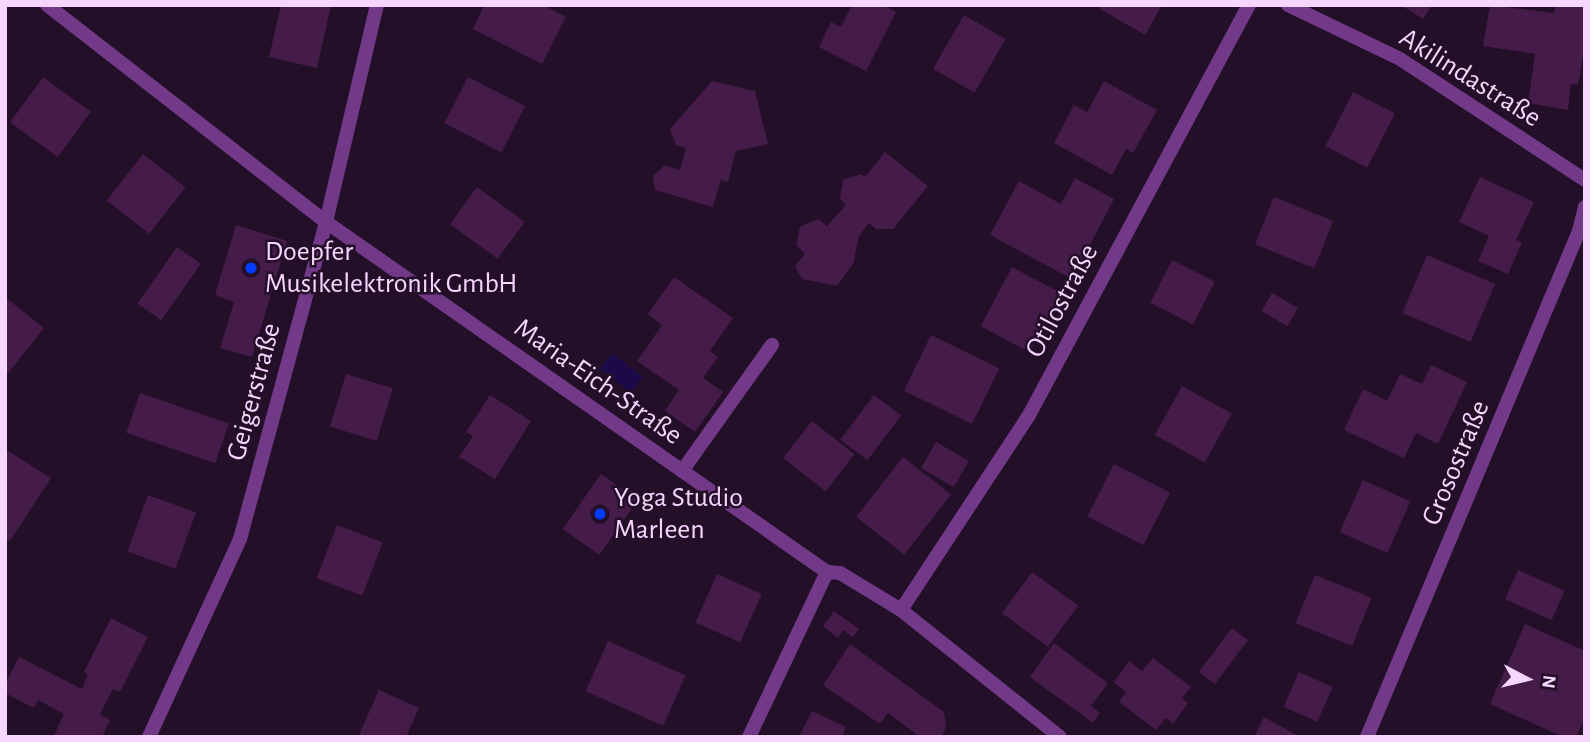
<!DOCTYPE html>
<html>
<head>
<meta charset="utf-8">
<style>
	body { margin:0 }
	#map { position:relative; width:1590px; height:742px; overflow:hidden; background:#240f28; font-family:"Alegreya Sans",sans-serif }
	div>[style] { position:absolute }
	.water>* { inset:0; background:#1c0947; transform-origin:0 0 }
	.building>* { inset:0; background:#441b49; transform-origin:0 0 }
	.lane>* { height:14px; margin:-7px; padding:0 7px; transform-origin:7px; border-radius:7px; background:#713988 }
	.street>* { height:14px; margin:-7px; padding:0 7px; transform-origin:7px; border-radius:7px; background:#713988 }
	.dots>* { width:19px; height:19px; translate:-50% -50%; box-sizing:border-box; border:4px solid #240f28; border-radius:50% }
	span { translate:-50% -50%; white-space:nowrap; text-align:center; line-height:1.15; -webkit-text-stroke:5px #240f28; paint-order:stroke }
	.street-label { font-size:28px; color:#f6d6ff }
	.poi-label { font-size:28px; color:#f6d6ff }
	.left { translate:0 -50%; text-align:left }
	.frame { position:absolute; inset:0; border:7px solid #f6d6ff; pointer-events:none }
	.north { position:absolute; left:1492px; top:644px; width:70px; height:70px; -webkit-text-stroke:5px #240f28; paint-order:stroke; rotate:97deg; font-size:19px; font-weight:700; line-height:28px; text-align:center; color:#f6d6ff }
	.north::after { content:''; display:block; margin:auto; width:24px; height:32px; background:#f6d6ff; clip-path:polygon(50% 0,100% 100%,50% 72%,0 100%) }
</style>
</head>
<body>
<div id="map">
	<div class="water">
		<i style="left:612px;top:353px;width:39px;height:20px;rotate:37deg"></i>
	</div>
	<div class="building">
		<i style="clip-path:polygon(281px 5px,331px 5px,317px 68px,269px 57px)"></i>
		<i style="clip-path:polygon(484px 5px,543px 5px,566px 17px,542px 64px,473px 29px)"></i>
		<i style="clip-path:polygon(852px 5px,883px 5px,896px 12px,866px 71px,819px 47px,831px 22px,841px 27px)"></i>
		<i style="clip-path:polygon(1102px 5px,1162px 5px,1145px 35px,1100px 9px)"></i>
		<i style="clip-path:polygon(1401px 5px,1432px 5px,1423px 19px)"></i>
		<i style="clip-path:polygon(1490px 5px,1554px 13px,1555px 5px,1585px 5px,1585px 43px,1578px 85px,1571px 84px,1568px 110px,1528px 103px,1535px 54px,1483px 46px)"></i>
		<i style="left:964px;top:15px;width:48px;height:62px;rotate:30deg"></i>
		<i style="left:43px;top:77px;width:59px;height:56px;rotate:36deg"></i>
		<i style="left:468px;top:77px;width:64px;height:52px;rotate:27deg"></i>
		<i style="clip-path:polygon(712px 81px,755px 91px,768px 144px,736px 151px,728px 182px,721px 180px,713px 207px,655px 190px,653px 176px,665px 165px,680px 170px,686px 148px,676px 145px,670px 129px)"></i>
		<i style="clip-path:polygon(1104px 81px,1157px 110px,1133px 153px,1126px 149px,1112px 175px,1054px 143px,1074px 105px,1087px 112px)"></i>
		<i style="left:1353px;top:92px;width:47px;height:61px;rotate:27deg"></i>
		<i style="clip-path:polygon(885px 152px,928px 186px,893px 229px,876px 229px,869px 223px,859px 236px,853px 264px,837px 286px,802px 279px,795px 266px,805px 254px,796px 245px,800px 227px,818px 219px,827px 226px,846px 205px,840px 199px,843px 180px,861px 174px,865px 177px)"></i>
		<i style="left:143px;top:154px;width:54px;height:59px;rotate:38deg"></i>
		<i style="clip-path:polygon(1480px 177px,1534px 202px,1516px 240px,1522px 242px,1508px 274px,1478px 261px,1489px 236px,1459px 222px)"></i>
		<i style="clip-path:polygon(1075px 178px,1114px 199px,1072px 279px,990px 235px,1019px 181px,1061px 204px)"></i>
		<i style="left:477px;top:187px;width:59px;height:46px;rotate:36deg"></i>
		<i style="left:1274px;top:197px;width:64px;height:51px;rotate:22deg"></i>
		<i style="clip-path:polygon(236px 225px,287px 241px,252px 357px,220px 348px,234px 302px,215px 295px)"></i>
		<i style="left:177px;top:247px;width:29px;height:69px;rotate:35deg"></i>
		<i style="left:1427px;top:255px;width:74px;height:63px;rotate:23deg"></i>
		<i style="left:1172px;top:260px;width:48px;height:48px;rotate:27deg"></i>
		<i style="left:1012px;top:267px;width:55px;height:67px;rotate:28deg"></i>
		<i style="clip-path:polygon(674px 277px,733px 318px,710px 351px,718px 357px,703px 378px,723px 392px,695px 432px,665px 411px,679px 390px,637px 361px,662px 325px,648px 314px)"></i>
		<i style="left:1272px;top:293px;width:30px;height:21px;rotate:30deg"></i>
		<i style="clip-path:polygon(5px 297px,44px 328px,5px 377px)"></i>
		<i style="left:931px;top:335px;width:76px;height:62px;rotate:26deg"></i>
		<i style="clip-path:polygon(1431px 365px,1467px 382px,1438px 444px,1416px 433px,1404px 458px,1344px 430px,1363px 389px,1387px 401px,1400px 374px,1422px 384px)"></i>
		<i style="left:346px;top:374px;width:49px;height:55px;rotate:17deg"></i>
		<i style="left:1182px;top:386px;width:57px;height:56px;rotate:29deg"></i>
		<i style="left:140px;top:393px;width:94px;height:42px;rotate:19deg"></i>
		<i style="clip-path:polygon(490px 395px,531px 421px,495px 479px,459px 457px,473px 436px,466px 432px)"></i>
		<i style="left:874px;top:395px;width:34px;height:56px;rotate:37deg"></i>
		<i style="left:812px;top:421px;width:54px;height:47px;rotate:38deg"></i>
		<i style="left:936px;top:442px;width:38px;height:30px;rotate:30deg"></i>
		<i style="clip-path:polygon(5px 449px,51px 478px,10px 541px,5px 538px)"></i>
		<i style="left:903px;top:457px;width:61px;height:76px;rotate:38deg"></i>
		<i style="left:1114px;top:464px;width:63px;height:59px;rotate:27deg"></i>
		<i style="left:601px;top:474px;width:45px;height:67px;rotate:35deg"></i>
		<i style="left:1363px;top:480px;width:52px;height:57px;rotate:24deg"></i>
		<i style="left:148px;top:495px;width:51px;height:60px;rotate:20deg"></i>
		<i style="left:337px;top:525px;width:49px;height:57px;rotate:21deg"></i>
		<i style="left:1518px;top:570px;width:51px;height:32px;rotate:24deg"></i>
		<i style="left:1032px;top:572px;width:57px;height:51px;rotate:36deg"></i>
		<i style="left:717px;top:574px;width:49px;height:53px;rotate:24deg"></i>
		<i style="left:1315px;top:575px;width:61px;height:52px;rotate:22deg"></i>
		<i style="clip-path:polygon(834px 611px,859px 629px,853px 637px,843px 630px,838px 638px,823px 626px)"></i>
		<i style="clip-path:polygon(111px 618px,148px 637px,120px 692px,113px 689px,100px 714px,110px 720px,102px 737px,53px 737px,64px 714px,38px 700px,34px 708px,5px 693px,5px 684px,19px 657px,82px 689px,88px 675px,84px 672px)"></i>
		<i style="clip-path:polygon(1525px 624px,1585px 651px,1585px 717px,1576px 737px,1563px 737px,1490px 704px)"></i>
		<i style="left:1232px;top:628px;width:20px;height:55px;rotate:37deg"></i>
		<i style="left:608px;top:641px;width:85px;height:55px;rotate:24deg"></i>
		<i style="clip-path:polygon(1054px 643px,1108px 683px,1091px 706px,1100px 713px,1093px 723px,1030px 677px)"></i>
		<i style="clip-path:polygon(850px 644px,944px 712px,946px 727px,941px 737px,920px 737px,888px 713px,880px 724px,823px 685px)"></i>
		<i style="clip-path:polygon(1153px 658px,1191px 687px,1182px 698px,1188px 703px,1173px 724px,1166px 718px,1156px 730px,1119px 702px,1126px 692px,1114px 682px,1129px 661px,1142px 671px)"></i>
		<i style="left:1299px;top:672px;width:37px;height:38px;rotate:24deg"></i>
		<i style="clip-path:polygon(379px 690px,419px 708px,406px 737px,358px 737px)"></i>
		<i style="clip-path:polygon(812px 711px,846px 727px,842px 737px,799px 737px)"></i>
		<i style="clip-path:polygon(1264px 717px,1300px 737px,1254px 737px)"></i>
	</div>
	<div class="lane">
		<i style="left:682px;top:471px;width:155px;rotate:-54.5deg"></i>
	</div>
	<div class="street">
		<i style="left:47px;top:5px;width:353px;rotate:37.9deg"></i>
		<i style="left:326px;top:222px;width:611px;rotate:34.94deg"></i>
		<i style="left:827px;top:572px;width:13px;rotate:4deg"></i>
		<i style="left:840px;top:573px;width:71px;rotate:31.2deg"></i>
		<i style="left:901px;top:610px;width:203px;rotate:38.6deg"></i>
		<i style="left:1288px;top:5px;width:124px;rotate:25.7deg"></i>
		<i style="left:1400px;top:59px;width:221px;rotate:33.2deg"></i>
		<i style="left:901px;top:610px;width:231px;rotate:-56.7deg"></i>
		<i style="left:1028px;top:417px;width:468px;rotate:-61.8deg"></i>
		<i style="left:149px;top:737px;width:218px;rotate:-65.3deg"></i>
		<i style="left:240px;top:539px;width:328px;rotate:-74.8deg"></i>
		<i style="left:326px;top:222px;width:223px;rotate:-76.8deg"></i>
		<i style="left:749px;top:737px;width:183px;rotate:-64.7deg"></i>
		<i style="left:1367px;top:737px;width:549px;rotate:-67.27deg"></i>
		<i style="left:1579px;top:231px;width:25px;rotate:-76deg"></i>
	</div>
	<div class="dots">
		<i style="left:251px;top:268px;background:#023cff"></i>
		<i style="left:600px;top:514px;background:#023cff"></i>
	</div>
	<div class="street-label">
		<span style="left:1470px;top:78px;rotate:32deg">Akilindastraße</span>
		<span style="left:1062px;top:301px;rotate:-62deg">Otilostraße</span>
		<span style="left:598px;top:382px;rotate:35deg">Maria-Eich-Straße</span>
		<span style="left:254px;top:392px;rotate:-75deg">Geigerstraße</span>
		<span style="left:1456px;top:463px;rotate:-67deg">Grosostraße</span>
	</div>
	<div class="poi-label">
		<span class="left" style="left:265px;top:268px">Doepfer<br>Musikelektronik GmbH</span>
		<span class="left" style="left:614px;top:514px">Yoga Studio<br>Marleen</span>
	</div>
	<div class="frame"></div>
	<div class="north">N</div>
</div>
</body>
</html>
